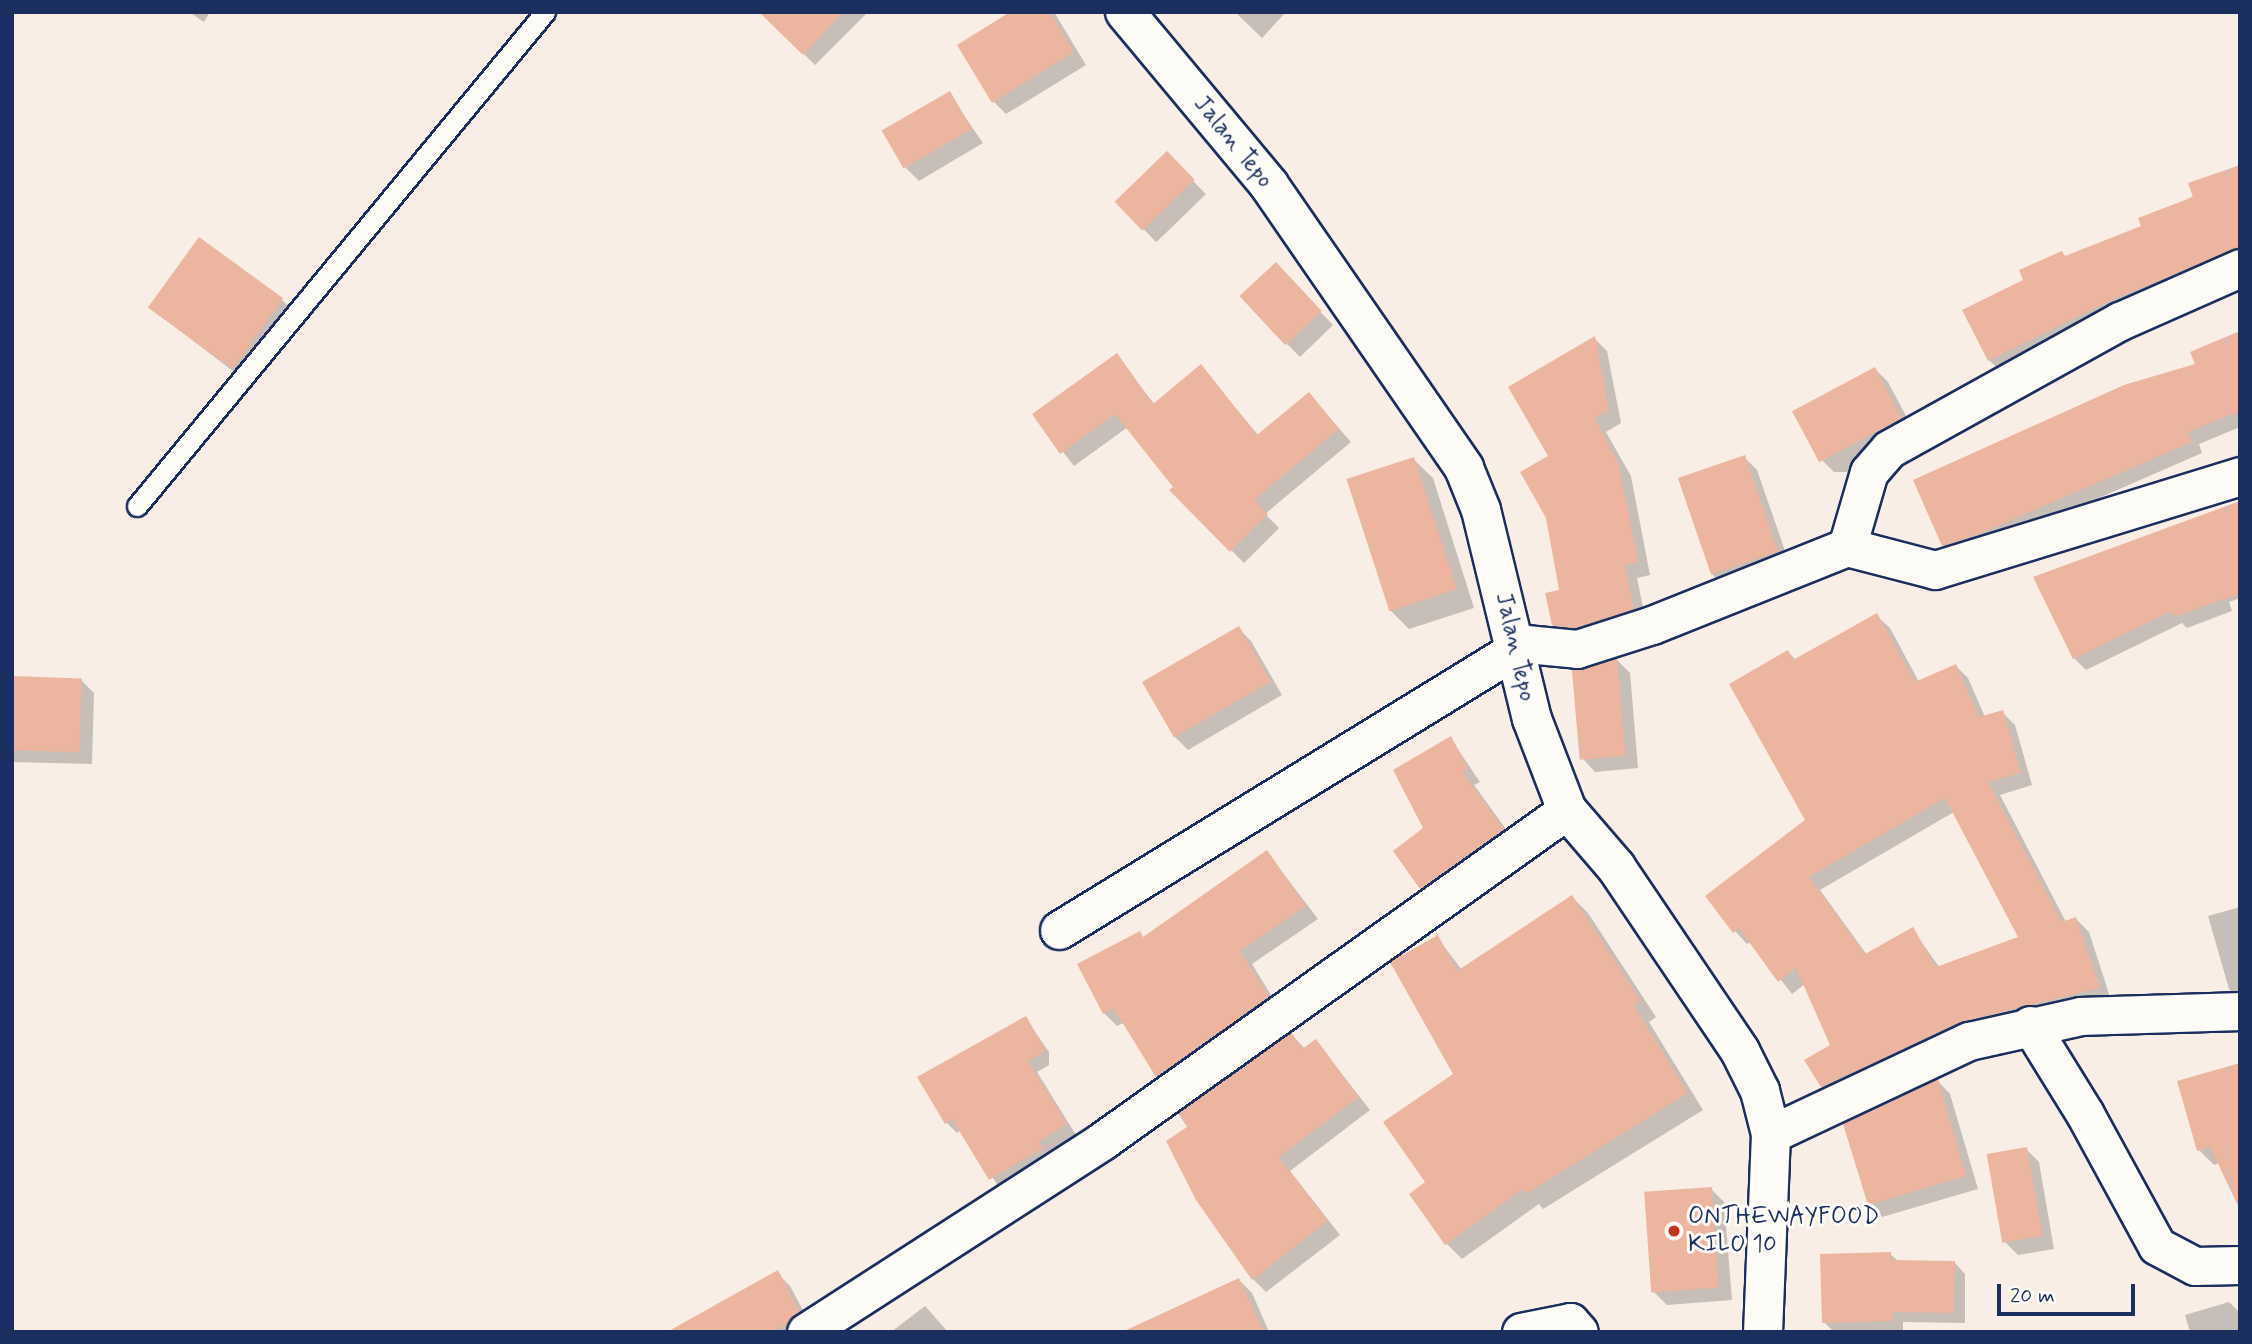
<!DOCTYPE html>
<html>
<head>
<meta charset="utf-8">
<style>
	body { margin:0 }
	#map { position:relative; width:2252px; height:1344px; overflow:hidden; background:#f9eee5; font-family:Mynerve,sans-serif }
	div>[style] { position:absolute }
	.shadow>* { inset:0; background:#0003; transform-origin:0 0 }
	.building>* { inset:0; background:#ebb59f; transform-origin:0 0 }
	.roads { filter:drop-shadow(2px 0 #1b2f5e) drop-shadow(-2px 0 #1b2f5e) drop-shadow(0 2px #1b2f5e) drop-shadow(0 -2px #1b2f5e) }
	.lane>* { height:19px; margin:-9.5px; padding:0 9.5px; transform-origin:9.5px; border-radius:9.5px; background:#fdfcf7 }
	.street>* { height:37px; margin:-18.5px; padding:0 18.5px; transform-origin:18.5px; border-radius:18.5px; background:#fdfcf7 }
	.secondary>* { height:38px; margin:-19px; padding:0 19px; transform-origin:19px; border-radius:19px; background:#fdfcf7 }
	.dots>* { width:19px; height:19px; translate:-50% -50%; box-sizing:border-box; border:4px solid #fdfcf7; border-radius:50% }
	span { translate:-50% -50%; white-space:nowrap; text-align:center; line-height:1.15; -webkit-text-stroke:6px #fdfcf7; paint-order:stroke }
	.street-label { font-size:24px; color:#1b2f5e }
	.poi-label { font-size:24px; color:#1b2f5e }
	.left { translate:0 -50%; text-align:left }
	.frame { position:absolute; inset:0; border:14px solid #1b2f5e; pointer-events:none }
	.scale { position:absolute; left:1997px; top:1284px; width:138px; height:32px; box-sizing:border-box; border:4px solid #1b2f5e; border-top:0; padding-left:9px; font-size:21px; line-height:24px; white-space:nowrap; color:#1b2f5e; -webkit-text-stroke:5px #fdfcf7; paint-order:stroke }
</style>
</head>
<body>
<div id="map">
	<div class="shadow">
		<i style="clip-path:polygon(189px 12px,210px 12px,204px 22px)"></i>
		<i style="clip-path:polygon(761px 12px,868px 12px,815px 65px)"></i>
		<i style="clip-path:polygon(1013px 12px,1054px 12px,1086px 65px,1006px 114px,993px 101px)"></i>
		<i style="clip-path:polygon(1235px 12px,1286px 12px,1262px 38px)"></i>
		<i style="clip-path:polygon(949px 94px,983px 143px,919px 181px,906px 168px)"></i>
		<i style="left:1167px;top:154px;width:56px;height:69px;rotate:46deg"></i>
		<i style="clip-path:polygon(2240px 167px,2240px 264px,2002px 373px,1989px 360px,2025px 280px,2062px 253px,2066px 257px,2143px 227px)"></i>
		<i style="clip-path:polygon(1288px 278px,1333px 325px,1300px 357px,1287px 344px)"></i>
		<i style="clip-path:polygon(282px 300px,295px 313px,246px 381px,150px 308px)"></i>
		<i style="clip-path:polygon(2240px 334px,2240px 427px,2199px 444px,2202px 453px,1991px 545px,1955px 556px,1943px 545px)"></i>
		<i style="clip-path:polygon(1594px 338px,1607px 351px,1621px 423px,1606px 432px,1631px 476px,1650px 575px,1637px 578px,1646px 621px,1567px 638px,1553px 625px,1562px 591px,1551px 457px)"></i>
		<i style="clip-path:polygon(1117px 356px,1155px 405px,1201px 367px,1259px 436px,1309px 394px,1351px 442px,1265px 514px,1279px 528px,1244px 563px,1172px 490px,1175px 487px,1128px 427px,1074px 466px,1034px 415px)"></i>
		<i style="clip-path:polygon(1875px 369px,1888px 382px,1914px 431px,1847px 472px,1834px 472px,1820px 458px)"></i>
		<i style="clip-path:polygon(1744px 457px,1757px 470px,1790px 565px,1725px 587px,1712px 574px)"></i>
		<i style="clip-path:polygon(1413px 459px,1433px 478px,1474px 608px,1409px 629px,1390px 610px)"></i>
		<i style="clip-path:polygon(2240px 505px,2240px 598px,2229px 602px,2232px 611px,2187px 628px,2182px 623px,2086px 670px,2074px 658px)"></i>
		<i style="clip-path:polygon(evenodd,1877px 616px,1890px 628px,1919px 682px,1956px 666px,1968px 678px,1985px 717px,2002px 712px,2015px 725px,2032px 785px,2000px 795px,2066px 922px,2076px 919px,2089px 932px,2111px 1000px,1835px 1099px,1822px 1086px,1832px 1045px,1805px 984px,1792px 994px,1751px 942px,1747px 944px,1735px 931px,1807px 820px,1788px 652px,1796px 660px,1877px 616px,1954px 812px,2020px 938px,1940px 968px,1912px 929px,1867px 955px,1820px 890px,1954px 812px)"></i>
		<i style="clip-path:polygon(1238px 628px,1251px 641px,1282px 695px,1188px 750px,1175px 737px)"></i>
		<i style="clip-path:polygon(1617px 660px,1630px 673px,1638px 768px,1595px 772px,1583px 759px)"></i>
		<i style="clip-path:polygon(12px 678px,81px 680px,94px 693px,92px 764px,12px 762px)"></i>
		<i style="clip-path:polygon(1451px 739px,1480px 782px,1474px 785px,1516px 843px,1435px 900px,1422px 887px,1426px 828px)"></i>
		<i style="clip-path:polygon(1267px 852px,1318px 919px,1252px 964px,1280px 1010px,1170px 1089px,1125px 1022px,1117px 1026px,1104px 1013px,1139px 933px,1144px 938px)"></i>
		<i style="clip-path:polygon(1572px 897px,1588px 913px,1656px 1017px,1649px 1022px,1703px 1110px,1543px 1209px,1539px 1204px,1462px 1259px,1446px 1243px,1427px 1183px,1456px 1074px,1437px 937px,1462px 970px)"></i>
		<i style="clip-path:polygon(2240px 907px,2240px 1000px,2229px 989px,2208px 916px)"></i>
		<i style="clip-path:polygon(1026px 1019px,1049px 1052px,1049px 1065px,1037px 1072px,1076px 1135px,1048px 1153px,1052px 1159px,1001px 1190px,961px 1130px,957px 1133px,946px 1122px)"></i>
		<i style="clip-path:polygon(1291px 1034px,1305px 1049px,1316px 1041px,1370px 1110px,1290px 1171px,1340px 1235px,1266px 1292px,1253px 1279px)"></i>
		<i style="clip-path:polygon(2240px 1065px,2219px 1163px,2214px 1165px,2199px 1150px)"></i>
		<i style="clip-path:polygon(1938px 1081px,1950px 1094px,1978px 1189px,1882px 1217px,1869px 1204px)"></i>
		<i style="clip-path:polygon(2026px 1149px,2039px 1162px,2054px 1249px,2018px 1255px,2005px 1242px)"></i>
		<i style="clip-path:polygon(1711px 1189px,1724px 1202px,1732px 1300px,1667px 1305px,1654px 1292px)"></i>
		<i style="clip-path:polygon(1890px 1254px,1898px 1261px,1955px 1263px,1965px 1274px,1965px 1323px,1903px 1322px,1903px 1331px,1834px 1332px,1824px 1322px)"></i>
		<i style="clip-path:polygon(777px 1273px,790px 1286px,811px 1325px,804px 1332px,704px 1332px)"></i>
		<i style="clip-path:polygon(1239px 1280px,1252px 1293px,1269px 1332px,1132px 1332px)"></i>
		<i style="clip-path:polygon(2229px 1302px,2240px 1313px,2240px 1332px,2190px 1332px,2185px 1315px)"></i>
		<i style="clip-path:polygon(925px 1306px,948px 1332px,891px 1332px)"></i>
	</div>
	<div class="building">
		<i style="clip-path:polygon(759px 12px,844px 12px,803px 55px)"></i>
		<i style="clip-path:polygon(1010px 12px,1050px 12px,1074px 52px,992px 103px,957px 45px)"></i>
		<i style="left:950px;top:91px;width:44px;height:79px;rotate:60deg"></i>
		<i style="left:1167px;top:151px;width:40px;height:73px;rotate:46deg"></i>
		<i style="clip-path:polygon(2240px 165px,2240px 247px,2107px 302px,1988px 361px,1962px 310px,2023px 280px,2019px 270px,2062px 251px,2065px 256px,2141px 226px,2138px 218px,2193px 197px,2188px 183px)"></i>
		<i style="left:199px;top:237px;width:104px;height:87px;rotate:36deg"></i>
		<i style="left:1276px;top:262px;width:67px;height:50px;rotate:47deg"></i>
		<i style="clip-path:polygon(2240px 331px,2240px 411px,2188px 432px,2192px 442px,1979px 534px,1942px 546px,1913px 480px,2124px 385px,2195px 364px,2190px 352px)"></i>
		<i style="clip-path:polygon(1595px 336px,1609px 410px,1595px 418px,1618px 462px,1638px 562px,1625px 565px,1634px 609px,1575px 628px,1552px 625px,1545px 593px,1559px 590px,1546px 518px,1520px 472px,1548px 456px,1508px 387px)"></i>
		<i style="clip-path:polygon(1117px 353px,1153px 404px,1201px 364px,1257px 435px,1309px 392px,1339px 429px,1254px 500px,1268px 514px,1230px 552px,1169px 490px,1173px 487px,1115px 414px,1060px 454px,1032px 414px)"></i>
		<i style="left:1875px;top:367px;width:58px;height:94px;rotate:62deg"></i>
		<i style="left:1745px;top:455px;width:102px;height:71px;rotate:71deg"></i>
		<i style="left:1414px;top:457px;width:139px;height:71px;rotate:72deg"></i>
		<i style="clip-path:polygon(2240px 501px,2240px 593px,2174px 617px,2172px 611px,2073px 659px,2033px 577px)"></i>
		<i style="clip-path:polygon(evenodd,1877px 613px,1915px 682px,1956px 664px,1979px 717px,2003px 710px,2021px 773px,1988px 782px,2062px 922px,2076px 917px,2100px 988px,1960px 1022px,1821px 1087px,1804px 1060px,1830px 1045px,1796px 968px,1778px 982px,1739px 928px,1733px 933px,1705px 896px,1805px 820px,1729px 684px,1788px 650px,1793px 660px,1877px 613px,1945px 798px,2018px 937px,1936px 967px,1913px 927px,1865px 954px,1809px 877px,1945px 798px)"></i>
		<i style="left:1239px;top:626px;width:64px;height:112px;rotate:60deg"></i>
		<i style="left:1617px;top:658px;width:98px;height:46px;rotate:85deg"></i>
		<i style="left:12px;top:676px;width:70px;height:74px;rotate:2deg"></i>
		<i style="clip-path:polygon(1451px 736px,1468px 768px,1462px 772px,1504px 829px,1420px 889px,1393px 851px,1423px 828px,1393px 770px)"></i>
		<i style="clip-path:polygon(1267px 850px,1306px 906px,1240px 951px,1269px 996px,1156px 1077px,1114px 1009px,1103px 1014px,1077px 964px,1140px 931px,1143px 937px)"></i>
		<i style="clip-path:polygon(1572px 895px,1641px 1001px,1634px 1005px,1688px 1093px,1526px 1194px,1523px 1189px,1445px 1245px,1409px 1194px,1425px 1182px,1383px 1122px,1453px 1074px,1390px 962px,1438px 935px,1457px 971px)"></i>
		<i style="clip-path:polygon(1026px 1016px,1046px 1051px,1028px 1061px,1067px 1124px,1039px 1142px,1043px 1148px,989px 1180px,952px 1119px,945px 1124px,917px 1077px)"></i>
		<i style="clip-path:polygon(1291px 1032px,1302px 1049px,1316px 1039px,1359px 1097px,1279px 1157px,1328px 1221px,1252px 1280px,1196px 1200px,1166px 1141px,1187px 1127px,1178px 1113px)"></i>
		<i style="clip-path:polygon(2240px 1063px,2240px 1210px,2210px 1147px,2197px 1151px,2177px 1081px)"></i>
		<i style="clip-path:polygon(1938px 1079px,1966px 1176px,1868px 1205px,1843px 1124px)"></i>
		<i style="left:2027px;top:1147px;width:90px;height:41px;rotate:80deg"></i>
		<i style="left:1712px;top:1187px;width:101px;height:68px;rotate:86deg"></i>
		<i style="clip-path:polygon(1891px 1252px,1891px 1260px,1955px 1261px,1954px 1313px,1893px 1312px,1893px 1321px,1822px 1323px,1820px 1254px)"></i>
		<i style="clip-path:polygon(778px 1270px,799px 1311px,787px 1324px,772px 1332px,667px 1332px)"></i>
		<i style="clip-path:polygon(1239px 1278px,1264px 1332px,1122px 1332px)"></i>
	</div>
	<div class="roads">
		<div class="lane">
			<i style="left:137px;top:506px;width:641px;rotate:-50.45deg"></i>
		</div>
		<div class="street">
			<i style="left:1847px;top:547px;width:78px;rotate:-73.7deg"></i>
			<i style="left:1869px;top:472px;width:30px;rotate:-49deg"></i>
			<i style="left:1889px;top:449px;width:264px;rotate:-29deg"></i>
			<i style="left:2120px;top:321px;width:131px;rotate:-23.8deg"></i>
			<i style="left:1516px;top:643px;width:61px;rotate:5.6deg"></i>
			<i style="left:1577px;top:649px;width:79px;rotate:-17.7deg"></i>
			<i style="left:1652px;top:625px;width:210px;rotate:-21.8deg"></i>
			<i style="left:1847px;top:547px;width:91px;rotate:14.6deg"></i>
			<i style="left:1935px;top:570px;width:319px;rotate:-17.1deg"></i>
			<i style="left:1059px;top:930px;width:533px;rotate:-31.57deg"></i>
			<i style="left:2030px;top:1025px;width:105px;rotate:58.3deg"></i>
			<i style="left:2085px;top:1114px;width:150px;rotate:61.4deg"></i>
			<i style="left:2157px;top:1246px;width:43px;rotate:27.8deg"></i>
			<i style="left:2195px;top:1266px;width:45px;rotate:-1.3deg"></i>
			<i style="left:1771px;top:1134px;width:219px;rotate:-25.2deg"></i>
			<i style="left:1969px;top:1041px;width:115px;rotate:-12.6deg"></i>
			<i style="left:2081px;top:1016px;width:159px;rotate:-1.8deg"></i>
			<i style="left:806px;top:1332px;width:352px;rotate:-32.8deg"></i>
			<i style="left:1102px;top:1141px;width:571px;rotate:-35.44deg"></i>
			<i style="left:1521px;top:1332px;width:50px;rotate:-11.5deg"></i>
			<i style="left:1570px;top:1322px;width:13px;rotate:48deg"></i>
		</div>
		<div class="secondary">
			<i style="left:1125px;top:12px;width:225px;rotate:50.2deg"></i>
			<i style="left:1269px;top:185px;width:344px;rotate:55.4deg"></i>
			<i style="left:1464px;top:468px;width:45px;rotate:68deg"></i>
			<i style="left:1481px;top:510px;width:215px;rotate:76.3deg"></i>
			<i style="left:1532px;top:719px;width:97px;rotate:69deg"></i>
			<i style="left:1567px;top:810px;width:75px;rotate:49.3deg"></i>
			<i style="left:1616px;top:867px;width:222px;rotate:56deg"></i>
			<i style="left:1740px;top:1051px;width:45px;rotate:63.4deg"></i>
			<i style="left:1760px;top:1091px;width:44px;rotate:75.7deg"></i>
			<i style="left:1771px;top:1134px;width:198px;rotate:92.3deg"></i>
		</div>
	</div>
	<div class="dots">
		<i style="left:1674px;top:1231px;background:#c8321e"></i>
	</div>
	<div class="street-label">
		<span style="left:1233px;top:142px;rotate:51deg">Jalan Tepo</span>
		<span style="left:1515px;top:647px;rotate:77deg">Jalan Tepo</span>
	</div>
	<div class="poi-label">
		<span class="left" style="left:1688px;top:1231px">ONTHEWAYFOOD<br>KILO 10</span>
	</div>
	<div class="frame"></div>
	<div class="scale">20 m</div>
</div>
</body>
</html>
